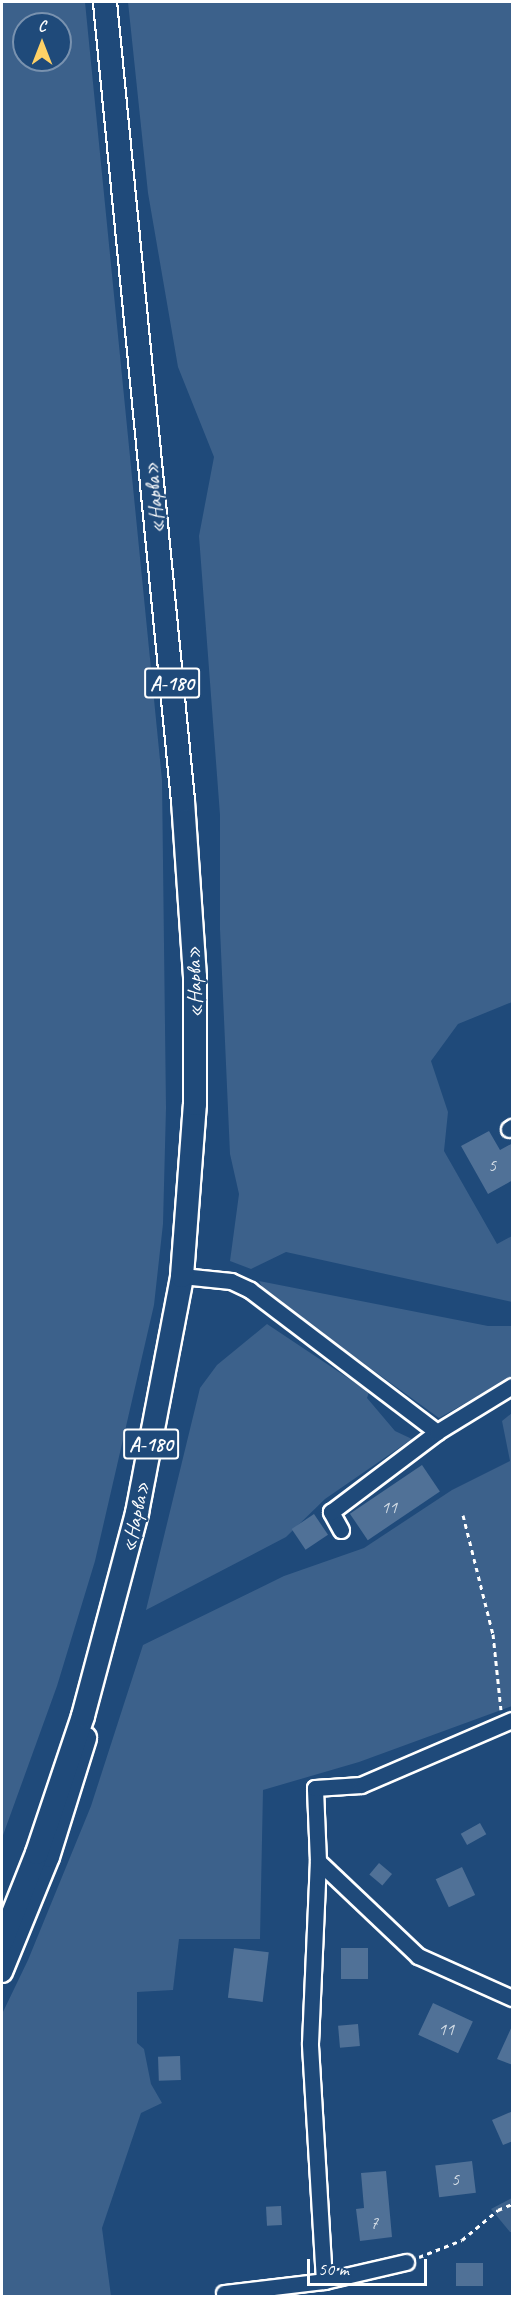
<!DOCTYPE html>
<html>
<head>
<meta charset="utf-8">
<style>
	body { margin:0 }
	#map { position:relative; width:514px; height:2298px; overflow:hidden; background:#1f4a7a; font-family:Caveat,sans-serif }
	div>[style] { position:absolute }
	.green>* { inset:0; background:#3c618b }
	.building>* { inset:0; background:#507197; transform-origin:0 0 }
	.path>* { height:3px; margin-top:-1.5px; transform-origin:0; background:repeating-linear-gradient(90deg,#fff 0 4.5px,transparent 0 9px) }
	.roads { filter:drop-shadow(2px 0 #fff) drop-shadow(-2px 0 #fff) drop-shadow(0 2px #fff) drop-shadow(0 -2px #fff) }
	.minor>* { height:15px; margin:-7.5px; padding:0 7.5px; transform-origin:7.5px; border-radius:7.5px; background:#1f4a7a }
	.major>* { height:20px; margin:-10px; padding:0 10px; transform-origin:10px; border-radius:10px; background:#1f4a7a }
	.highway>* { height:22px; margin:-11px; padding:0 11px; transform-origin:11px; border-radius:11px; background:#1f4a7a }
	span { translate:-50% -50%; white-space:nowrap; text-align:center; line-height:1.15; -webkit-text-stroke:4.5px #1f4a7a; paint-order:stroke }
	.number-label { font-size:18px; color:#d3dce5 }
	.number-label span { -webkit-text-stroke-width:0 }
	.shield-label span { padding:2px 4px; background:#1f4a7a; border:2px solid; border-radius:4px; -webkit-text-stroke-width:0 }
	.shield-label { font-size:20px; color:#fff; font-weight:700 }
	.street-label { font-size:21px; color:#fff }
	.frame { position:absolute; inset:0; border:3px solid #fff; pointer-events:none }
	.north { position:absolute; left:12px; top:12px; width:60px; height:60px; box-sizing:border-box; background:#1f4a7a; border:2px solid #7992af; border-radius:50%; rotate:0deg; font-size:16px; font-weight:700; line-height:24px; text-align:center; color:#fff }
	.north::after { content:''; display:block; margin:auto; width:21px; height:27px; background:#ffd166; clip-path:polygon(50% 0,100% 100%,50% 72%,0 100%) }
	.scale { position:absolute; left:307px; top:2259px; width:120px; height:27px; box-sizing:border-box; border:3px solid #fff; border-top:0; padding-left:8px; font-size:18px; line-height:21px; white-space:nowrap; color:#fff; -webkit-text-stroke:4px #1f4a7a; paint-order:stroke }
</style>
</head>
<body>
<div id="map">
	<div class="green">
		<i style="clip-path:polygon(evenodd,2px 2px,85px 2px,162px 780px,166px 1108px,163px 1224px,154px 1305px,95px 1561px,57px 1686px,2px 1838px,2px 2px,24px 24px,60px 24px,60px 60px,24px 60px,24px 24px)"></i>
		<i style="clip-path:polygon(128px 2px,512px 2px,512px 1002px,458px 1024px,431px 1061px,448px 1112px,444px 1151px,497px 1244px,512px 1236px,512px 1302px,286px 1252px,251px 1269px,230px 1261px,239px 1194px,230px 1154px,220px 929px,220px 815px,199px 536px,214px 457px,178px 367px,148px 193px)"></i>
		<i style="clip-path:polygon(259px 1281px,488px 1326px,512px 1326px,512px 1377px,439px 1418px,265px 1292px)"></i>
		<i style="clip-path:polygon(267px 1324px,369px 1392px,367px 1398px,395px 1431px,412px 1439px,325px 1499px,286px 1537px,146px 1610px,200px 1388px,217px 1365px)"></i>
		<i style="clip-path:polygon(512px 1413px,512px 1706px,359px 1762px,263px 1790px,260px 1939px,179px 1939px,173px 1990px,137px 1992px,137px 2043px,144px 2049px,151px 2084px,162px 2103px,141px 2113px,102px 2228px,111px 2296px,2px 2296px,2px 2014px,28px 1960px,91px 1806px,143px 1645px,284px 1576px,364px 1548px,452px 1490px,510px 1461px,502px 1421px)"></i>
		<i style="clip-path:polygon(512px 2198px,512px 2232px,510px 2232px,491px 2209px)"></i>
	</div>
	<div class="building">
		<i style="clip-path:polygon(489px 1131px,500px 1150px,513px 1143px,513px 1180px,488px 1194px,461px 1146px)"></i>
		<i style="left:422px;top:1465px;width:32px;height:87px;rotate:56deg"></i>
		<i style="left:314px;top:1514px;width:25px;height:27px;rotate:56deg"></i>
		<i style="left:480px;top:1823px;width:13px;height:22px;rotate:61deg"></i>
		<i style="left:379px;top:1863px;width:17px;height:15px;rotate:40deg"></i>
		<i style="left:462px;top:1867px;width:31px;height:29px;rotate:65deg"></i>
		<i style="left:234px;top:1948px;width:35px;height:50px;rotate:7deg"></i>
		<i style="left:368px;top:1948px;width:31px;height:27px;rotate:90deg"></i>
		<i style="left:433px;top:2003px;width:44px;height:35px;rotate:25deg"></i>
		<i style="left:358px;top:2024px;width:22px;height:20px;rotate:85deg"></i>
		<i style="clip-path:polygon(513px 2024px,513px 2065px,497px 2059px)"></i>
		<i style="left:180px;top:2056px;width:24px;height:22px;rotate:88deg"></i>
		<i style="clip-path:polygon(513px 2111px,513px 2141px,503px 2145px,492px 2120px)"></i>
		<i style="left:472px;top:2161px;width:32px;height:37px;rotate:83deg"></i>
		<i style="clip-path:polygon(386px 2171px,392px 2237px,360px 2241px,356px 2209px,364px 2208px,361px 2173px)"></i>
		<i style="left:281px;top:2206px;width:19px;height:15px;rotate:87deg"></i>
		<i style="left:483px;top:2263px;width:23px;height:27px;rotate:90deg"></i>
	</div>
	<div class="path">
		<i style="left:463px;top:1515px;width:123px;rotate:75.9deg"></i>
		<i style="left:493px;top:1634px;width:76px;rotate:84deg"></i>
		<i style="left:419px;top:2257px;width:46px;rotate:-21.6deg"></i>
		<i style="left:462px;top:2240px;width:47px;rotate:-39.8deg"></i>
		<i style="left:498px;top:2210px;width:15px;rotate:-23deg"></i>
	</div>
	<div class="roads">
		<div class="minor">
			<i style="left:509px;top:1129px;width:4px;rotate:-34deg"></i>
			<i style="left:182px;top:1276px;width:49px;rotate:5.8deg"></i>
			<i style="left:231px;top:1281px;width:21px;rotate:25deg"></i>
			<i style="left:250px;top:1290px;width:235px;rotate:37.2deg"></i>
			<i style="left:341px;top:1530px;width:21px;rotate:-119deg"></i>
			<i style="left:331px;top:1512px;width:133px;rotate:-37deg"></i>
			<i style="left:437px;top:1432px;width:88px;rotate:-31.5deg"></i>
			<i style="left:318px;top:1861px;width:73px;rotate:-92.4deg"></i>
			<i style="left:315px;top:1788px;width:46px;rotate:-3.7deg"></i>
			<i style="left:361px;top:1785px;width:164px;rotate:-23.3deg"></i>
			<i style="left:406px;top:2262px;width:84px;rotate:167deg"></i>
			<i style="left:324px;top:2281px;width:238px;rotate:-93.4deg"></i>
			<i style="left:310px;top:2043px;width:182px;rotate:-87.5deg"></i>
			<i style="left:318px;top:1861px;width:138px;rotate:43.5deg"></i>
			<i style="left:418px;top:1956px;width:103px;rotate:24.1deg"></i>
			<i style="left:224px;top:2293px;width:101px;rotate:-6.8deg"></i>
		</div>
		<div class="major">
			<i style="left:2px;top:1972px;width:124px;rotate:-67.8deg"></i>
			<i style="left:49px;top:1857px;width:125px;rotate:-72.7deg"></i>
		</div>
		<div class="highway">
			<i style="left:2px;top:1941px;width:95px;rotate:-68.3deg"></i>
			<i style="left:37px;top:1853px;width:145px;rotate:-71.4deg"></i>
			<i style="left:83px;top:1716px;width:210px;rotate:-75.1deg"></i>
			<i style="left:137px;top:1513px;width:241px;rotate:-79.2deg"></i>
			<i style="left:182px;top:1276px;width:172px;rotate:-85.7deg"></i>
			<i style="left:195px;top:1104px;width:127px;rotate:-90deg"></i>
			<i style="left:195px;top:977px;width:176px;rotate:-93.9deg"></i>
			<i style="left:183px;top:801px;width:803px;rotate:-95.58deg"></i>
		</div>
	</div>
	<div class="number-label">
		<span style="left:492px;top:1165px">5</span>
		<span style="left:389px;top:1507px">11</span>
		<span style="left:446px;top:2029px">11</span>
		<span style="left:455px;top:2179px">5</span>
		<span style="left:374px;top:2223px">7</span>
	</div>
	<div class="shield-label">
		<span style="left:172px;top:683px">А-180</span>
		<span style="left:151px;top:1444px">А-180</span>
	</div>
	<div class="street-label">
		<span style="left:154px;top:498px;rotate:-96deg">«Нарва»</span>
		<span style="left:194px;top:982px;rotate:-92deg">«Нарва»</span>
		<span style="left:135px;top:1517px;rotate:-78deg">«Нарва»</span>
	</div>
	<div class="frame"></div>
	<div class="north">С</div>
	<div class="scale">50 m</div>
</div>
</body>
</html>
